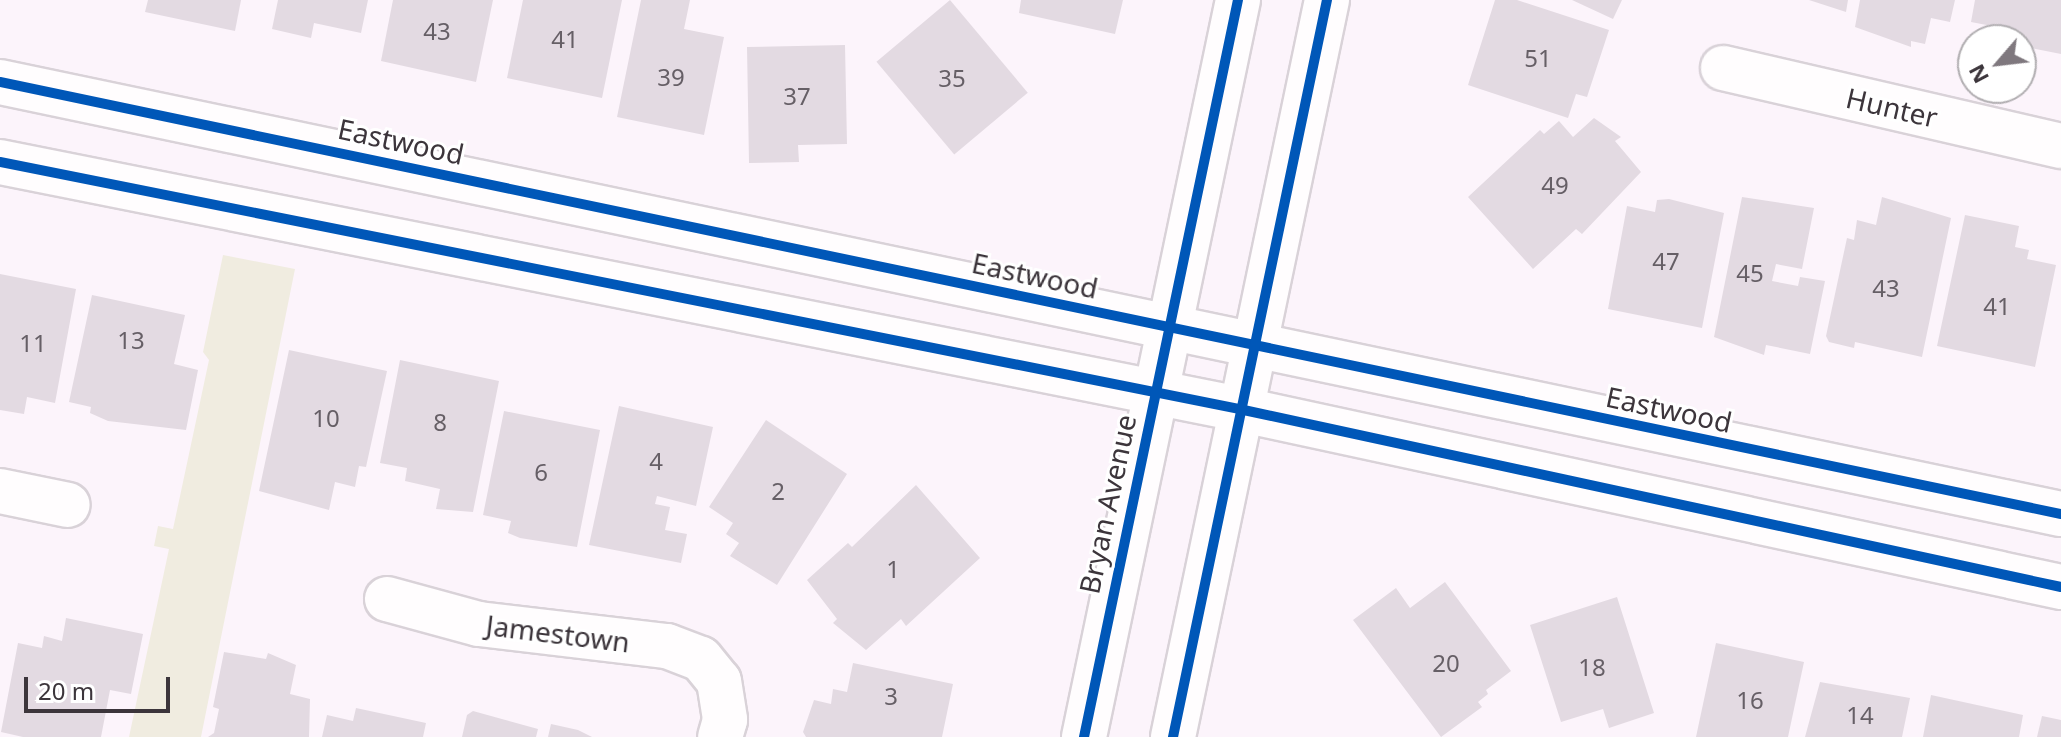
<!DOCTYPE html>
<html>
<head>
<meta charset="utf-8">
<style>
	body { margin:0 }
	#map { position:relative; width:2061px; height:737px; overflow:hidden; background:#fcf4fb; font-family:"Noto Sans",sans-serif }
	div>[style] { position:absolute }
	.green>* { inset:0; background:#f0ece0 }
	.building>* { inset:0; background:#e3dae2; transform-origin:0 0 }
	.roads { filter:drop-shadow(2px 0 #d9d2d8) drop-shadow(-2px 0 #d9d2d8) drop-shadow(0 2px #d9d2d8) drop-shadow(0 -2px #d9d2d8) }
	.street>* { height:44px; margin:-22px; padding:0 22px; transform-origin:22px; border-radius:22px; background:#fffdfe }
	.secondary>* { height:44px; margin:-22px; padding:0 22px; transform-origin:22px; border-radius:22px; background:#fffdfe }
	.cycleway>* { height:10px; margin:-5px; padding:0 5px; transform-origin:5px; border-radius:5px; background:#0057b8 }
	span { translate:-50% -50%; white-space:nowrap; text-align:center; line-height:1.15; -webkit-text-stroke:6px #fff; paint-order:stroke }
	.number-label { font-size:24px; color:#665f66 }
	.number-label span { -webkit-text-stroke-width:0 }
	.street-label { font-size:28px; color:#3c353b }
	.north { position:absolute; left:1957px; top:24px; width:80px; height:80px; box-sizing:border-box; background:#fff; border:2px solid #b1aeb1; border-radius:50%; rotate:242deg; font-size:22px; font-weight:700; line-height:32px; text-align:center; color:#3c353b }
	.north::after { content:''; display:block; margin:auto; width:28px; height:36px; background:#7f787e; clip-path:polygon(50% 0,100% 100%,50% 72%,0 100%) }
	.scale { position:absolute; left:24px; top:677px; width:146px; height:36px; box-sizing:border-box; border:4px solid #3c353b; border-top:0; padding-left:10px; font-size:24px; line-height:28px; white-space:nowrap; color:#3c353b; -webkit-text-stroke:6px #fff; paint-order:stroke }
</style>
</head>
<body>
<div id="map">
	<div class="green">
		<i style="clip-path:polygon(223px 255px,295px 269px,201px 737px,129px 737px,169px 549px,154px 546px,158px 526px,173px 529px,209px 360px,203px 352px)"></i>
	</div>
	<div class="building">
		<i style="clip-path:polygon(148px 0,241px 0,235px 31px,145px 12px)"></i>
		<i style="clip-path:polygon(278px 0,368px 0,361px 33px,314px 23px,311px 38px,272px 29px)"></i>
		<i style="clip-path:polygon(393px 0,493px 0,476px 82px,381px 61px)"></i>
		<i style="clip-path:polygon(523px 0,622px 0,602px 98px,507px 78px)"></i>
		<i style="clip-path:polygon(641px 0,690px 0,684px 29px,724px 37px,704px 135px,617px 117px)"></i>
		<i style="left:950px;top:0;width:121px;height:96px;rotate:50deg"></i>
		<i style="clip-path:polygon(1021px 0,1123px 0,1115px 34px,1019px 13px)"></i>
		<i style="clip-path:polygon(1495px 0,1517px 0,1609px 30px,1587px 97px,1576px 94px,1568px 118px,1468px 85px)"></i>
		<i style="clip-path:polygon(1572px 0,1622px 0,1613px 19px)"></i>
		<i style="clip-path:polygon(1809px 0,1848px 0,1846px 12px)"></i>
		<i style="clip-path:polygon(1860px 0,1955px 0,1950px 22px,1931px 18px,1925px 44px,1911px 41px,1911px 47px,1855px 27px)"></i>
		<i style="clip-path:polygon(1975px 0,2061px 0,2061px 54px,2021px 46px,2021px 40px,1994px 40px,1997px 27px,1971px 22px)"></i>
		<i style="clip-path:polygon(845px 45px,847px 144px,798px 145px,799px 162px,749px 163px,747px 47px)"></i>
		<i style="clip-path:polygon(1594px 118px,1621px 137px,1615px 141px,1641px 172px,1582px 234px,1576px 229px,1533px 269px,1468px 197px,1540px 130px,1544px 134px,1559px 121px,1573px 137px)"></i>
		<i style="clip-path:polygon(1742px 197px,1814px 208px,1802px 269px,1776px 264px,1772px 281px,1798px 286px,1800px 277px,1825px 281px,1810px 354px,1766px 345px,1764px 355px,1714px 337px)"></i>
		<i style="clip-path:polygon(1882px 197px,1951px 218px,1922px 357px,1855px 342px,1854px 348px,1829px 342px,1826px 336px,1847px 238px,1854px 240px,1857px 220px,1876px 225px)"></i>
		<i style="clip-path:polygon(1669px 199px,1724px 213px,1702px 328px,1608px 309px,1627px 206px,1655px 212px,1657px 200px)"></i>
		<i style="clip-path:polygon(1965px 215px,2019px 226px,2015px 247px,2029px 250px,2027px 259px,2056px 265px,2035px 367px,1937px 346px)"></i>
		<i style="clip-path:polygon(0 274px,76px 289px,55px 403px,27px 397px,24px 414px,0 410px)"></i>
		<i style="clip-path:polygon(92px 295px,185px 315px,174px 364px,198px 370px,186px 430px,108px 421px,90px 413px,91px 407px,69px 402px)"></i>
		<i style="clip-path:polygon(289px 350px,387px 371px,366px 467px,359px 466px,355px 487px,335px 482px,329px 510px,259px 491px)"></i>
		<i style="clip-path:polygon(400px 360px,499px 381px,473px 512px,436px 509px,440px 489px,405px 481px,407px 468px,380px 463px)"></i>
		<i style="clip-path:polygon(619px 406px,713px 427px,696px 506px,657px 496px,655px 504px,670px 507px,665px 530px,687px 534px,681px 563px,589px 545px)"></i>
		<i style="clip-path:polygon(504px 411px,600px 430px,577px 547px,520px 538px,508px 533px,511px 521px,483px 515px)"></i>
		<i style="clip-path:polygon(766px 420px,847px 474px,777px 585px,730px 556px,739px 543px,726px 534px,733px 523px,709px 507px)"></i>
		<i style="clip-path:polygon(916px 485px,980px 558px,906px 626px,901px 619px,866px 650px,833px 623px,837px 619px,807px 580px,848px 543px,852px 547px)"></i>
		<i style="clip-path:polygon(1445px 582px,1511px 671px,1486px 690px,1488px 694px,1478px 702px,1482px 707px,1441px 737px,1353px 620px,1396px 588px,1410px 608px)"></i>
		<i style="clip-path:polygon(1617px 597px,1654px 713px,1609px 728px,1603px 709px,1561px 722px,1530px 625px)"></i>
		<i style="clip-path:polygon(66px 618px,143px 634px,131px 694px,110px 690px,101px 737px,23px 737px,1px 732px,18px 643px,42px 648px,44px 636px,62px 641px)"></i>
		<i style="clip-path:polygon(1716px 643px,1804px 662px,1788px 737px,1696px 737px)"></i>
		<i style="clip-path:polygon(224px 652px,266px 659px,268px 653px,296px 665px,290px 694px,310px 699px,309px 737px,208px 737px,214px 733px,219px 709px,213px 707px)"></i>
		<i style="clip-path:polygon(853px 663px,953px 684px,942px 737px,806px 737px,803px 732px,814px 700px,831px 704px,833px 689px,847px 692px)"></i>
		<i style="clip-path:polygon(1820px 682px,1910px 698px,1902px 737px,1805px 737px)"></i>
		<i style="clip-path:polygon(1931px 695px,2023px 715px,2019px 737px,1923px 737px)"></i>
		<i style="clip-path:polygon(356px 708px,426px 723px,423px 737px,322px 737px,327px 715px,353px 721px)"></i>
		<i style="clip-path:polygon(473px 711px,538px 729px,536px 737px,462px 737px,467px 715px)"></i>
		<i style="clip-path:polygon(2042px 716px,2061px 720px,2061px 737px,2037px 737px)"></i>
		<i style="clip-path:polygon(551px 724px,578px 730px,592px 737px,548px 737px)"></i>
	</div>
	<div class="roads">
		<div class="street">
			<i style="left:1723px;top:68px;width:347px;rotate:13deg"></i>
			<i style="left:0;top:491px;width:69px;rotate:11.6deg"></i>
			<i style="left:387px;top:599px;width:95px;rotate:15.2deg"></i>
			<i style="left:479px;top:624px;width:189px;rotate:6.7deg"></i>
			<i style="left:667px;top:646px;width:36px;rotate:21deg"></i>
			<i style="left:701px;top:659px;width:28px;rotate:51deg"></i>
			<i style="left:719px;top:681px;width:39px;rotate:81deg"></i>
			<i style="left:725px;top:720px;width:18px;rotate:106deg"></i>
		</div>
		<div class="secondary">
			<i style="left:0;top:82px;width:2106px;rotate:11.84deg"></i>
			<i style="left:0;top:162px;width:1263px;rotate:11.27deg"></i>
			<i style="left:1239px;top:409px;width:841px;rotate:12.22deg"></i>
			<i style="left:1084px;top:737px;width:753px;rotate:-78.2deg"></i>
			<i style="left:1173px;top:737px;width:753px;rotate:-78.2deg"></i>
		</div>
	</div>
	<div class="cycleway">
		<i style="left:0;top:82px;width:2106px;rotate:11.84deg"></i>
		<i style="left:0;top:162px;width:1263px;rotate:11.27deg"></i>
		<i style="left:1239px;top:409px;width:841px;rotate:12.22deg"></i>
		<i style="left:1084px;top:737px;width:753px;rotate:-78.2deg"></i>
		<i style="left:1173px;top:737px;width:753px;rotate:-78.2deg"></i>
	</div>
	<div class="number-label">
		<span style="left:437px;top:31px">43</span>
		<span style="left:565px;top:39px">41</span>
		<span style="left:1538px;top:58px">51</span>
		<span style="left:671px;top:77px">39</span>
		<span style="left:952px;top:78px">35</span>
		<span style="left:797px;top:96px">37</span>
		<span style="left:1555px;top:185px">49</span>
		<span style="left:1666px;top:261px">47</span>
		<span style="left:1750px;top:273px">45</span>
		<span style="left:1886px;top:288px">43</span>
		<span style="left:1997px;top:306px">41</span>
		<span style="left:131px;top:340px">13</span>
		<span style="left:33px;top:343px">11</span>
		<span style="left:326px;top:418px">10</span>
		<span style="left:440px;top:422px">8</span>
		<span style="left:656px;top:461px">4</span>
		<span style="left:541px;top:472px">6</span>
		<span style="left:778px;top:491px">2</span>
		<span style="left:893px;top:569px">1</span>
		<span style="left:1446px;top:663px">20</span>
		<span style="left:1592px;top:667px">18</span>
		<span style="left:891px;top:696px">3</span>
		<span style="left:1750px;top:700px">16</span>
		<span style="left:1860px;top:715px">14</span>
	</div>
	<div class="street-label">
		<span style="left:1892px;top:107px;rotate:13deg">Hunter</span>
		<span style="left:401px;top:141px;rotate:12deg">Eastwood</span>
		<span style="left:1035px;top:275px;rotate:12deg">Eastwood</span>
		<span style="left:1669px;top:409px;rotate:12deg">Eastwood</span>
		<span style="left:1107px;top:504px;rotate:-78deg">Bryan Avenue</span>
		<span style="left:558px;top:633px;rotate:7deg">Jamestown</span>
	</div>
	<div class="north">N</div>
	<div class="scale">20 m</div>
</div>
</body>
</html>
